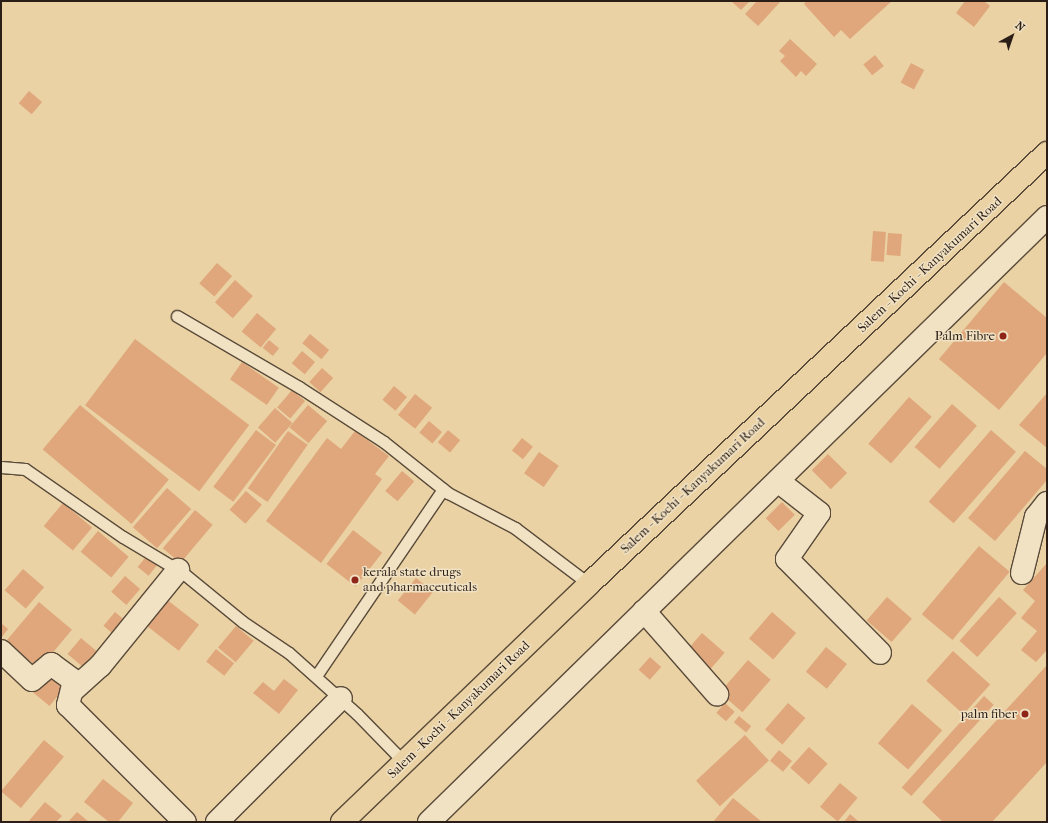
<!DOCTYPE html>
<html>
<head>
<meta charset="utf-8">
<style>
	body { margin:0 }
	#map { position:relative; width:1048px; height:823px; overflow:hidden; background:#ead2a4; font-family:"IM FELL French Canon",serif }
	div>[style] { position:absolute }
	.building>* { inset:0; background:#dfa77b; transform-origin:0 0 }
	.roads { filter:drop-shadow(1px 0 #5a4b3a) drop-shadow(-1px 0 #5a4b3a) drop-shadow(0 1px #5a4b3a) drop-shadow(0 -1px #5a4b3a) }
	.lane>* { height:11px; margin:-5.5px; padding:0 5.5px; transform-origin:5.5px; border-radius:5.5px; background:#f1e2c4 }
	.street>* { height:22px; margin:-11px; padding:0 11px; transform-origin:11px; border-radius:11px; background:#f1e2c4 }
	.secondary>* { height:22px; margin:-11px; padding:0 11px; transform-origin:11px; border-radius:11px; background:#f1e2c4 }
	.highway>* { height:22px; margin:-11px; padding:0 11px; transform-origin:11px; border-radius:11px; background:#ead2a4 }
	.dots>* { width:11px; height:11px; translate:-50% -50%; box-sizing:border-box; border:2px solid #f1e2c4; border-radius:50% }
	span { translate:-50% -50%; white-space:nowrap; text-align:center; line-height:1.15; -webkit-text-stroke:3px #f1e2c4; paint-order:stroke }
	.street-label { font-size:13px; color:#2a1e17 }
	.poi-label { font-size:13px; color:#2a1e17 }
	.right { translate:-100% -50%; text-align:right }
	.left { translate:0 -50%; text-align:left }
	.frame { position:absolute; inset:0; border:2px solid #2a1e17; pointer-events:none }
	.north { position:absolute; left:992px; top:16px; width:40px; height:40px; -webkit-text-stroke:3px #f1e2c4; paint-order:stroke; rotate:40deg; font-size:11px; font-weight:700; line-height:16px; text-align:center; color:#2a1e17 }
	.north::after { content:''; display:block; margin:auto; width:14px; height:18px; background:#2a1e17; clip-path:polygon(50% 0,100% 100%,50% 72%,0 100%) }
</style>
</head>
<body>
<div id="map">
	<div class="building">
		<i style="clip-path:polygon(731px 1px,750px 1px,741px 10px)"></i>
		<i style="clip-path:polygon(757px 1px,781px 1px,758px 26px,745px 14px)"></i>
		<i style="clip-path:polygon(806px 1px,892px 1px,850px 39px,841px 30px,834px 37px,804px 4px)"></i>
		<i style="clip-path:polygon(965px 1px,984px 1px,990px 6px,974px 27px,956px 13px)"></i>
		<i style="clip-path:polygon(790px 39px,817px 64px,806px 76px,801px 71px,796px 77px,780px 61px,785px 56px,779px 51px)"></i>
		<i style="left:875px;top:55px;width:14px;height:15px;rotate:51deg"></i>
		<i style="left:911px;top:63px;width:15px;height:22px;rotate:28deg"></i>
		<i style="left:29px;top:91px;width:17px;height:16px;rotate:40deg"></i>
		<i style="left:873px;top:231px;width:13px;height:30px;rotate:4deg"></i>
		<i style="left:888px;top:233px;width:14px;height:22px;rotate:4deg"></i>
		<i style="left:217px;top:263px;width:20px;height:27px;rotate:41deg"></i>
		<i style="left:235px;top:280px;width:24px;height:30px;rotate:42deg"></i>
		<i style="clip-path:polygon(1004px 282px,1047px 318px,1047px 353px,999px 410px,939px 359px)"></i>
		<i style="left:257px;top:313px;width:25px;height:24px;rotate:40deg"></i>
		<i style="left:310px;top:334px;width:25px;height:12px;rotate:40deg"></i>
		<i style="left:135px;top:339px;width:143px;height:83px;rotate:37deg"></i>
		<i style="left:269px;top:340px;width:13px;height:10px;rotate:39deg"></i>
		<i style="left:302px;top:351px;width:17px;height:16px;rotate:40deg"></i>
		<i style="left:242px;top:362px;width:45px;height:21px;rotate:35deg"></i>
		<i style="left:322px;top:368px;width:15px;height:19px;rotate:42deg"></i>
		<i style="left:394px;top:386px;width:17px;height:18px;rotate:40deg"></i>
		<i style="left:292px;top:390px;width:17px;height:23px;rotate:40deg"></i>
		<i style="clip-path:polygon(1047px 393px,1047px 448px,1019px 425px)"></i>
		<i style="left:415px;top:394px;width:22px;height:27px;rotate:39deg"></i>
		<i style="left:909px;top:397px;width:30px;height:62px;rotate:41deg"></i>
		<i style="left:952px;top:404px;width:33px;height:57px;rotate:41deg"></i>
		<i style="left:80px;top:405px;width:116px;height:58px;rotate:40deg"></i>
		<i style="left:308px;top:405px;width:25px;height:29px;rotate:40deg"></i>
		<i style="left:275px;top:408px;width:23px;height:26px;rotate:41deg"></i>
		<i style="left:429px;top:421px;width:17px;height:15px;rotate:40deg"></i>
		<i style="left:256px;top:430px;width:25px;height:71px;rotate:37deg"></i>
		<i style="left:448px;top:430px;width:16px;height:16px;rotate:40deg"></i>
		<i style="left:991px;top:430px;width:33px;height:95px;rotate:41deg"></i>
		<i style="left:288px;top:431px;width:24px;height:70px;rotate:35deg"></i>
		<i style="clip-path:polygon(355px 431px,389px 456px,375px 474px,382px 479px,321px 563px,266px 521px,327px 438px,341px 449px)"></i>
		<i style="left:522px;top:438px;width:14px;height:16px;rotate:39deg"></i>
		<i style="clip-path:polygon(1025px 451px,1047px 469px,1047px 480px,995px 541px,968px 518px)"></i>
		<i style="left:539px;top:452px;width:24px;height:26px;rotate:35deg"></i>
		<i style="left:828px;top:454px;width:27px;height:23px;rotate:45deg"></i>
		<i style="left:402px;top:471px;width:16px;height:26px;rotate:40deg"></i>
		<i style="left:167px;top:488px;width:32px;height:52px;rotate:41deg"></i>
		<i style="left:246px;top:491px;width:21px;height:25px;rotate:41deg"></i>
		<i style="left:782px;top:502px;width:18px;height:23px;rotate:45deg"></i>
		<i style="left:63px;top:503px;width:38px;height:30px;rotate:40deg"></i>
		<i style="left:195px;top:510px;width:23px;height:50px;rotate:40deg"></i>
		<i style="left:353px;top:530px;width:37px;height:43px;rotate:38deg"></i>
		<i style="left:98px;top:531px;width:40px;height:27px;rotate:40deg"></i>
		<i style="left:979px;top:546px;width:40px;height:89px;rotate:40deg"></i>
		<i style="left:149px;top:553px;width:14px;height:18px;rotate:39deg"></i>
		<i style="clip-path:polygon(1047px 563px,1047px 650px,1036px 662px,1021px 650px,1037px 631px,1021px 618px,1035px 601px,1023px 590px)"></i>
		<i style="left:23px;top:569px;width:28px;height:28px;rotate:41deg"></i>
		<i style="left:125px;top:576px;width:20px;height:21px;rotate:41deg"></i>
		<i style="left:416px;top:578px;width:22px;height:29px;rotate:39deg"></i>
		<i style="left:887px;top:597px;width:33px;height:31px;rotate:41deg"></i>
		<i style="left:999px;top:597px;width:24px;height:59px;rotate:42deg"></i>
		<i style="left:166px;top:599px;width:42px;height:33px;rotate:38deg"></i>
		<i style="left:39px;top:602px;width:43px;height:51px;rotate:40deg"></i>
		<i style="left:115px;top:612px;width:17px;height:18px;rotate:40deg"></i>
		<i style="left:772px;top:612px;width:32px;height:35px;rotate:41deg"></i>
		<i style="clip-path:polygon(1px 623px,8px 629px,1px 638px)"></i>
		<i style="left:236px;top:626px;width:23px;height:28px;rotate:40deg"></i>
		<i style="left:702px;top:633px;width:30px;height:21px;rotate:41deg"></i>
		<i style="left:81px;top:638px;width:26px;height:21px;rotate:40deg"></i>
		<i style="left:826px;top:647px;width:27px;height:32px;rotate:39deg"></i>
		<i style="left:216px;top:649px;width:23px;height:16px;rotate:38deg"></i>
		<i style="left:953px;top:651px;width:50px;height:40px;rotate:42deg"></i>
		<i style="left:650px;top:657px;width:15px;height:17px;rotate:42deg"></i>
		<i style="left:748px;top:660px;width:30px;height:43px;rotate:41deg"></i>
		<i style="clip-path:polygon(1047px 665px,1047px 762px,992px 822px,943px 822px,922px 802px)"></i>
		<i style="left:52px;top:668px;width:22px;height:31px;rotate:39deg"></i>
		<i style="clip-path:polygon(284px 679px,298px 690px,279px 714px,253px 693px,263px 682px,274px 691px)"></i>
		<i style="left:984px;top:696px;width:13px;height:123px;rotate:42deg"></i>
		<i style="left:725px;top:703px;width:13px;height:13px;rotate:42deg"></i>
		<i style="left:788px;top:703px;width:23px;height:35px;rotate:41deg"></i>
		<i style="left:912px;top:704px;width:40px;height:52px;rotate:41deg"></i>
		<i style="left:739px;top:716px;width:16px;height:8px;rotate:40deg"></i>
		<i style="left:745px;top:735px;width:35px;height:67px;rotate:47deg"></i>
		<i style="left:44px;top:740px;width:26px;height:67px;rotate:40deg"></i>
		<i style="left:809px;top:747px;width:25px;height:28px;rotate:42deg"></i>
		<i style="left:779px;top:750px;width:17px;height:14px;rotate:40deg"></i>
		<i style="clip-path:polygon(103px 779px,133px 803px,118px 822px,109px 822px,84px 802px)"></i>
		<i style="left:840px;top:783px;width:23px;height:31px;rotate:40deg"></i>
		<i style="clip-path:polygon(733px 798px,762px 822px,713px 822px)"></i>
		<i style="clip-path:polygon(45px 802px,62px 816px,56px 822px,28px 822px)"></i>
		<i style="clip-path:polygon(77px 812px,89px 822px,68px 822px)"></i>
		<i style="clip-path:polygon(850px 814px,859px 822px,844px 822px)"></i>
	</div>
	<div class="roads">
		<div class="lane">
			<i style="left:177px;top:316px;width:141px;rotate:30.2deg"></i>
			<i style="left:299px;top:387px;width:101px;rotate:32.9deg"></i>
			<i style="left:384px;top:442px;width:82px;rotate:38.6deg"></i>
			<i style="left:448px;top:493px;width:76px;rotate:27.6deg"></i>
			<i style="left:515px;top:528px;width:93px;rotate:37.1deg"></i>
			<i style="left:1px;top:467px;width:24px;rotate:5deg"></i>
			<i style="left:25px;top:469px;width:119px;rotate:34.8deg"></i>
			<i style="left:123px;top:537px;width:70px;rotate:31deg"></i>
			<i style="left:183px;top:573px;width:77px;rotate:39.2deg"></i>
			<i style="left:243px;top:622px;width:55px;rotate:34deg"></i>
			<i style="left:289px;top:653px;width:91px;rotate:41.9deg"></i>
			<i style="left:357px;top:714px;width:69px;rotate:45.6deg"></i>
			<i style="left:316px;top:676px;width:226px;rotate:-55.8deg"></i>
		</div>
		<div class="street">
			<i style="left:778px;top:481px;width:52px;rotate:38deg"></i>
			<i style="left:819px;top:513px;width:56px;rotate:124.8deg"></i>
			<i style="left:787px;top:559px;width:132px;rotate:45.3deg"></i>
			<i style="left:1022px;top:573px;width:58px;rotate:-76deg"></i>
			<i style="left:1036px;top:517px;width:18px;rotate:-52deg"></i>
			<i style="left:644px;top:611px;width:111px;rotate:48.7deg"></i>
			<i style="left:1px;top:651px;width:42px;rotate:43.1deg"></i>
			<i style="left:32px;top:680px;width:25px;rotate:-40deg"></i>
			<i style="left:51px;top:664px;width:29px;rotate:36deg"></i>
			<i style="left:74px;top:681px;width:25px;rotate:104deg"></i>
			<i style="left:68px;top:705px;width:165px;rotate:45deg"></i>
			<i style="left:72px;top:691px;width:38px;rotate:-42deg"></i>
			<i style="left:100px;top:666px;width:124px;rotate:-50.9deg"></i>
			<i style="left:217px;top:822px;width:175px;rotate:-45deg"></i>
		</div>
		<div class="secondary">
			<i style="left:429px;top:822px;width:865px;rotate:-44.39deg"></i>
		</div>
		<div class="highway">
			<i style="left:342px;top:822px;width:343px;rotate:-43.9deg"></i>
			<i style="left:589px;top:584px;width:629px;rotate:-43.26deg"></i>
		</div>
	</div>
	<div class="dots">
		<i style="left:1003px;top:336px;background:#8f2418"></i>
		<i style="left:355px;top:580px;background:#8f2418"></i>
		<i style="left:1025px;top:714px;background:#8f2418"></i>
	</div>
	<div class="street-label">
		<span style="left:930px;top:265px;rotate:-43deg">Salem - Kochi - Kanyakumari Road</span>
		<span style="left:693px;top:486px;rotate:-43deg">Salem - Kochi - Kanyakumari Road</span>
		<span style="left:459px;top:710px;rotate:-44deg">Salem - Kochi - Kanyakumari Road</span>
	</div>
	<div class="poi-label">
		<span class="right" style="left:995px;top:336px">Palm Fibre</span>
		<span class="left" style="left:363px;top:580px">kerala state drugs<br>and pharmaceuticals</span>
		<span class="right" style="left:1017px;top:714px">palm fiber</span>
	</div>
	<div class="frame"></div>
	<div class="north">N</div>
</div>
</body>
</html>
